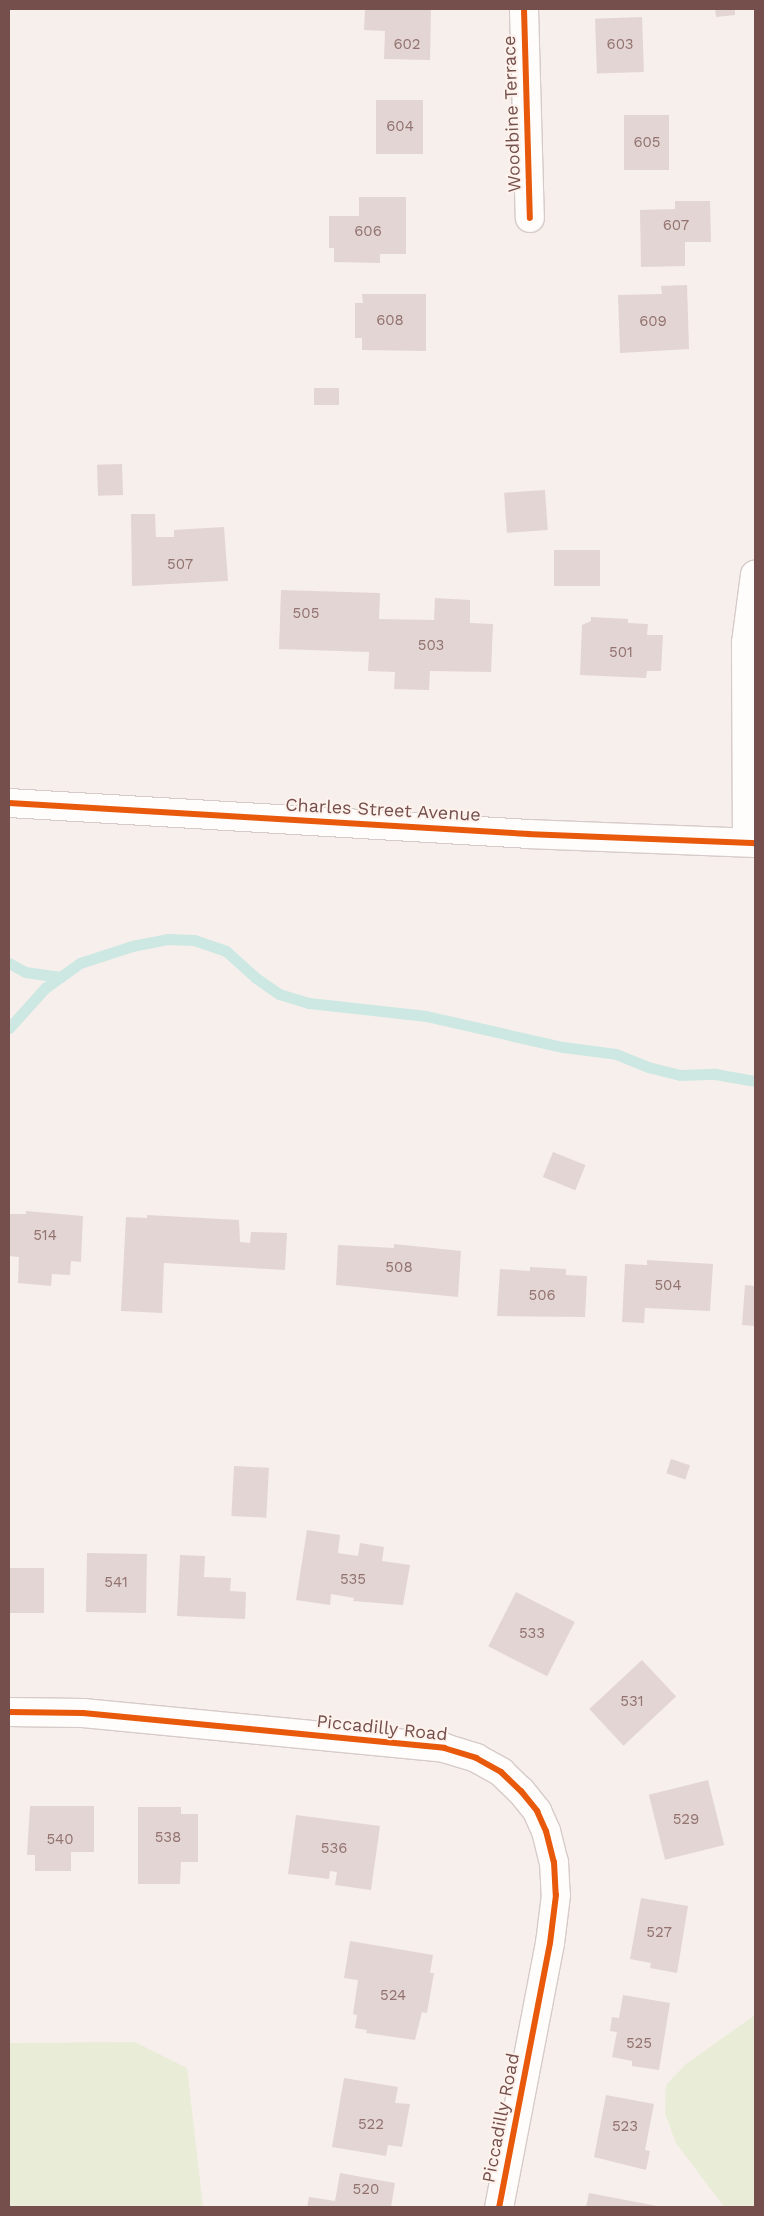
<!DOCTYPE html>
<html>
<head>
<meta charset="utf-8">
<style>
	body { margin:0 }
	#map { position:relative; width:764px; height:2216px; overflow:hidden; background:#f7efeb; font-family:"Work Sans",sans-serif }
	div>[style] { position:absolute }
	.green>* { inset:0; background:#e9ecd6 }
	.stream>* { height:11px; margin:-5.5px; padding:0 5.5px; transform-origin:5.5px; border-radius:5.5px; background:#cde8e3 }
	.building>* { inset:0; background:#e3d5d3; transform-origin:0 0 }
	.roads { filter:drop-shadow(1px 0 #d6cbc8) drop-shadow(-1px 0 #d6cbc8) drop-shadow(0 1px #d6cbc8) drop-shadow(0 -1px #d6cbc8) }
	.street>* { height:28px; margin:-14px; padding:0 14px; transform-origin:14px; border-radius:14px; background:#fefdfc }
	.cycleway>* { height:6px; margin:-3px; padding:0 3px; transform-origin:3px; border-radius:3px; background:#e8590c }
	span { translate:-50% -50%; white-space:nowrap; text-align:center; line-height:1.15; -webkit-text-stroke:4px #fef2ec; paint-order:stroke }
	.number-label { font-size:15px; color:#927370 }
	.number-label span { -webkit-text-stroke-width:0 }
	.street-label { font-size:18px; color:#744f4c }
	.frame { position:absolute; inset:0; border:10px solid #744f4c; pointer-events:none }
</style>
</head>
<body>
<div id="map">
	<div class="green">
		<i style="clip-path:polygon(755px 2015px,755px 2207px,724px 2207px,676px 2143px,665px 2113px,666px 2085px,686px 2064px)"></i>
		<i style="clip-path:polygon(135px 2042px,187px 2068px,203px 2207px,9px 2207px,9px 2043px)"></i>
	</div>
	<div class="stream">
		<i style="left:9px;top:963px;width:18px;rotate:29deg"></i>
		<i style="left:25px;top:972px;width:36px;rotate:8deg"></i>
		<i style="left:9px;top:1028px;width:54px;rotate:-48deg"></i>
		<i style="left:45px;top:988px;width:43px;rotate:-35.5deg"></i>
		<i style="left:80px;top:963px;width:55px;rotate:-18.1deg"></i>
		<i style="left:132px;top:946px;width:37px;rotate:-11deg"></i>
		<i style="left:168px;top:939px;width:26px;rotate:2deg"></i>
		<i style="left:194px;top:940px;width:34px;rotate:19deg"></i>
		<i style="left:226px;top:951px;width:40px;rotate:42deg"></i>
		<i style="left:256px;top:978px;width:28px;rotate:35deg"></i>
		<i style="left:279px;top:994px;width:31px;rotate:17deg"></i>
		<i style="left:309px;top:1003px;width:118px;rotate:6.3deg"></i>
		<i style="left:426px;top:1016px;width:140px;rotate:12.8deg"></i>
		<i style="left:563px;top:1047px;width:53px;rotate:7.5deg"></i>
		<i style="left:616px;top:1054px;width:35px;rotate:22deg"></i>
		<i style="left:648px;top:1067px;width:33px;rotate:14deg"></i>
		<i style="left:680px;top:1075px;width:35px;rotate:-2deg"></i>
		<i style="left:715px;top:1074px;width:41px;rotate:9.9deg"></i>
	</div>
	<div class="building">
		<i style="clip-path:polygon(365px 9px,431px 9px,430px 60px,384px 59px,385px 31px,364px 30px)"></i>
		<i style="clip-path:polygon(715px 9px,735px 9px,735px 15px,716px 17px)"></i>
		<i style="left:642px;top:17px;width:55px;height:47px;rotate:88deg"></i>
		<i style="left:376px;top:100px;width:47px;height:54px"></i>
		<i style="left:624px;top:115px;width:45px;height:55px"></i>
		<i style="clip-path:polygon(359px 197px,406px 197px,406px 254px,380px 254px,380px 263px,334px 262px,334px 248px,329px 248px,329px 216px,359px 216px)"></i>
		<i style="clip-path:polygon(675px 201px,710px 201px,711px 242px,685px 242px,685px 266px,641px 267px,640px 210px,675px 209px)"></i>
		<i style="clip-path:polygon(687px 285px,689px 349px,620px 353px,618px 295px,662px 294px,661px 286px)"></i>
		<i style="clip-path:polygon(362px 294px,426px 294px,426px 351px,362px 350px,362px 338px,355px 338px,355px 303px,363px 303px)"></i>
		<i style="left:314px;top:388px;width:25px;height:17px"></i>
		<i style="left:122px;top:464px;width:31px;height:25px;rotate:88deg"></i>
		<i style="left:545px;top:490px;width:40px;height:41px;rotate:86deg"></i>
		<i style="clip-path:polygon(131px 514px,155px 514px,156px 537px,174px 537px,174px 530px,224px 527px,228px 581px,132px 586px)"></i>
		<i style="left:554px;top:550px;width:46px;height:36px"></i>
		<i style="clip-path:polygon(281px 590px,380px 593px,379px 619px,434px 620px,435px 598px,470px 600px,470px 623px,493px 624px,491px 672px,430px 671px,429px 690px,394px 689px,395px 672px,368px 671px,369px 652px,279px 649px)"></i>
		<i style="clip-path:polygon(591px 617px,628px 619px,628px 623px,648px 624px,647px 635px,663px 635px,661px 671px,647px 671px,646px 678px,580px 675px,582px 625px,591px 621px)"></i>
		<i style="left:553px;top:1152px;width:35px;height:27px;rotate:22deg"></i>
		<i style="clip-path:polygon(26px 1211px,83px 1216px,81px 1262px,71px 1261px,70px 1275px,52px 1274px,51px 1286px,18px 1283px,19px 1257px,9px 1256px,9px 1214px,26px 1214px)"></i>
		<i style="clip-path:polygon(147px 1215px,239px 1220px,240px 1242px,250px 1243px,251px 1232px,287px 1233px,285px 1270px,164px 1263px,162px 1313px,121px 1311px,126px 1217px,147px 1218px)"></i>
		<i style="clip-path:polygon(394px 1244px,461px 1251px,458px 1297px,336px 1285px,338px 1245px,394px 1248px)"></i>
		<i style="clip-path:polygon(647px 1260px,713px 1264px,710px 1311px,645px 1308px,644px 1323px,622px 1322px,625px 1264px,647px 1265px)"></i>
		<i style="clip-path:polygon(530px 1267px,566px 1269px,566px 1275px,587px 1276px,585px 1317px,497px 1316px,500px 1269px,530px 1271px)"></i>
		<i style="clip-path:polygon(745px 1285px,755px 1286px,755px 1326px,742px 1325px)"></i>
		<i style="left:671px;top:1459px;width:20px;height:15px;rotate:18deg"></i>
		<i style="left:234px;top:1466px;width:35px;height:50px;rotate:3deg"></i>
		<i style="clip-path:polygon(307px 1530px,340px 1535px,338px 1553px,358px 1556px,360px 1543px,384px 1547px,382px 1561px,410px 1565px,403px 1605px,353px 1601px,354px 1598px,331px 1594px,330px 1605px,296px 1600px)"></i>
		<i style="left:87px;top:1553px;width:60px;height:59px;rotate:1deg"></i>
		<i style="clip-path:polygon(180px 1555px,205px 1556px,204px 1577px,231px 1578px,230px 1591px,246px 1592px,245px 1619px,177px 1616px)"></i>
		<i style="left:9px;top:1568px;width:35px;height:45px"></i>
		<i style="left:516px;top:1592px;width:66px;height:61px;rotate:27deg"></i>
		<i style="left:642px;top:1660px;width:50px;height:72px;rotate:47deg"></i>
		<i style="left:708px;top:1780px;width:67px;height:61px;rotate:76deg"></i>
		<i style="clip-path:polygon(30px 1806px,94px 1806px,94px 1852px,71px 1852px,71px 1871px,35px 1871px,35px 1855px,27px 1855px)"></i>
		<i style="clip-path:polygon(138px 1807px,181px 1807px,181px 1814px,198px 1814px,198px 1862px,181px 1862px,180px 1884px,138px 1884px)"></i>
		<i style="clip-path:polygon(296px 1815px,380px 1826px,371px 1890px,335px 1885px,337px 1872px,330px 1871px,329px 1879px,288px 1874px)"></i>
		<i style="clip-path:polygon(641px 1898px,688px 1906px,677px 1973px,650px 1968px,651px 1963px,630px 1959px)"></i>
		<i style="clip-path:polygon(350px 1941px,433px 1955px,430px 1973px,434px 1973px,427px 2013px,422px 2012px,415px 2040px,366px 2033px,367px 2030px,355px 2028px,357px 2015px,353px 2014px,358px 1980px,344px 1978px)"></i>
		<i style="clip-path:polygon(623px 1995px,670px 2003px,659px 2070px,632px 2066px,632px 2061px,612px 2057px,617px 2032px,610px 2031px,612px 2017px,619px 2018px)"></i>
		<i style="clip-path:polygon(344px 2078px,398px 2087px,395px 2103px,410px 2104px,402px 2147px,388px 2145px,386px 2156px,332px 2147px)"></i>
		<i style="clip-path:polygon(606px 2095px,654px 2104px,645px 2150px,650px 2151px,646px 2170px,594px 2157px)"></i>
		<i style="clip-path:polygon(340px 2173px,395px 2183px,391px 2207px,307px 2207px,309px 2197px,335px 2201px)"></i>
		<i style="clip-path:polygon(589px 2193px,657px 2206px,657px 2207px,586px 2207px)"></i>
	</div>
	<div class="roads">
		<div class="street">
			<i style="left:524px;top:9px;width:209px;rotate:88.4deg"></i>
			<i style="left:9px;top:803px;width:521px;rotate:3.41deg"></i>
			<i style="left:529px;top:834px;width:226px;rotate:2.3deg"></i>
			<i style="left:747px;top:842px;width:199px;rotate:-90.3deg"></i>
			<i style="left:746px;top:643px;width:69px;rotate:-82.5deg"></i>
			<i style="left:9px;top:1712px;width:74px;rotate:0.8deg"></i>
			<i style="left:83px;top:1713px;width:363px;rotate:5.5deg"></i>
			<i style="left:444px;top:1748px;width:34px;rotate:17deg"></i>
			<i style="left:476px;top:1758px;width:29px;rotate:29deg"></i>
			<i style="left:501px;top:1772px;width:28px;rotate:44deg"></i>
			<i style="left:521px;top:1791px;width:26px;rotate:51deg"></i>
			<i style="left:537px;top:1811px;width:22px;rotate:66deg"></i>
			<i style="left:546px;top:1831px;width:32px;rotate:76deg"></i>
			<i style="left:554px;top:1862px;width:33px;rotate:87deg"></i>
			<i style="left:556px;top:1895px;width:48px;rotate:97.1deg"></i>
			<i style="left:550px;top:1943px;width:269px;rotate:100.9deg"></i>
		</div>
	</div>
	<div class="cycleway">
		<i style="left:524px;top:9px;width:209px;rotate:88.4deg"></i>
		<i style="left:9px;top:803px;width:521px;rotate:3.41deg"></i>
		<i style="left:529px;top:834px;width:226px;rotate:2.3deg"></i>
		<i style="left:9px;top:1712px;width:74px;rotate:0.8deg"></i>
		<i style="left:83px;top:1713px;width:363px;rotate:5.5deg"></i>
		<i style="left:444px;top:1748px;width:34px;rotate:17deg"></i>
		<i style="left:476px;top:1758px;width:29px;rotate:29deg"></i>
		<i style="left:501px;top:1772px;width:28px;rotate:44deg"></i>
		<i style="left:521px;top:1791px;width:26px;rotate:51deg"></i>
		<i style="left:537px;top:1811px;width:22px;rotate:66deg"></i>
		<i style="left:546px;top:1831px;width:32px;rotate:76deg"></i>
		<i style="left:554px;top:1862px;width:33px;rotate:87deg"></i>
		<i style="left:556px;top:1895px;width:48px;rotate:97.1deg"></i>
		<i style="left:550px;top:1943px;width:269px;rotate:100.9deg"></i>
	</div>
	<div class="number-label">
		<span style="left:407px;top:45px">602</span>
		<span style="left:620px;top:45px">603</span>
		<span style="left:400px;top:127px">604</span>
		<span style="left:647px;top:143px">605</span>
		<span style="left:676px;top:226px">607</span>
		<span style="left:368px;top:232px">606</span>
		<span style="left:390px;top:321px">608</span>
		<span style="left:653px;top:322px">609</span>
		<span style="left:180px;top:565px">507</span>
		<span style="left:306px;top:614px">505</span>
		<span style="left:431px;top:646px">503</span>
		<span style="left:621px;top:653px">501</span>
		<span style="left:45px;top:1236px">514</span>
		<span style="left:399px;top:1268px">508</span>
		<span style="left:668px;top:1286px">504</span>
		<span style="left:542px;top:1296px">506</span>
		<span style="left:353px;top:1580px">535</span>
		<span style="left:116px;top:1583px">541</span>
		<span style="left:532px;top:1634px">533</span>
		<span style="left:632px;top:1702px">531</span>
		<span style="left:686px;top:1820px">529</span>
		<span style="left:168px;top:1838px">538</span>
		<span style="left:60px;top:1840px">540</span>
		<span style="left:334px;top:1849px">536</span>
		<span style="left:659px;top:1933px">527</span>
		<span style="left:393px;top:1996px">524</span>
		<span style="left:639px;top:2044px">525</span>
		<span style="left:371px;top:2125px">522</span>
		<span style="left:625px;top:2127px">523</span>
		<span style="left:366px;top:2190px">520</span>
	</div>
	<div class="street-label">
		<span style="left:512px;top:114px;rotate:-92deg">Woodbine Terrace</span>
		<span style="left:383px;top:810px;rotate:3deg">Charles Street Avenue</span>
		<span style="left:382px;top:1728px;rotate:6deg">Piccadilly Road</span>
		<span style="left:501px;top:2118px;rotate:-79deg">Piccadilly Road</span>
	</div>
	<div class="frame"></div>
</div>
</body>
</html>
